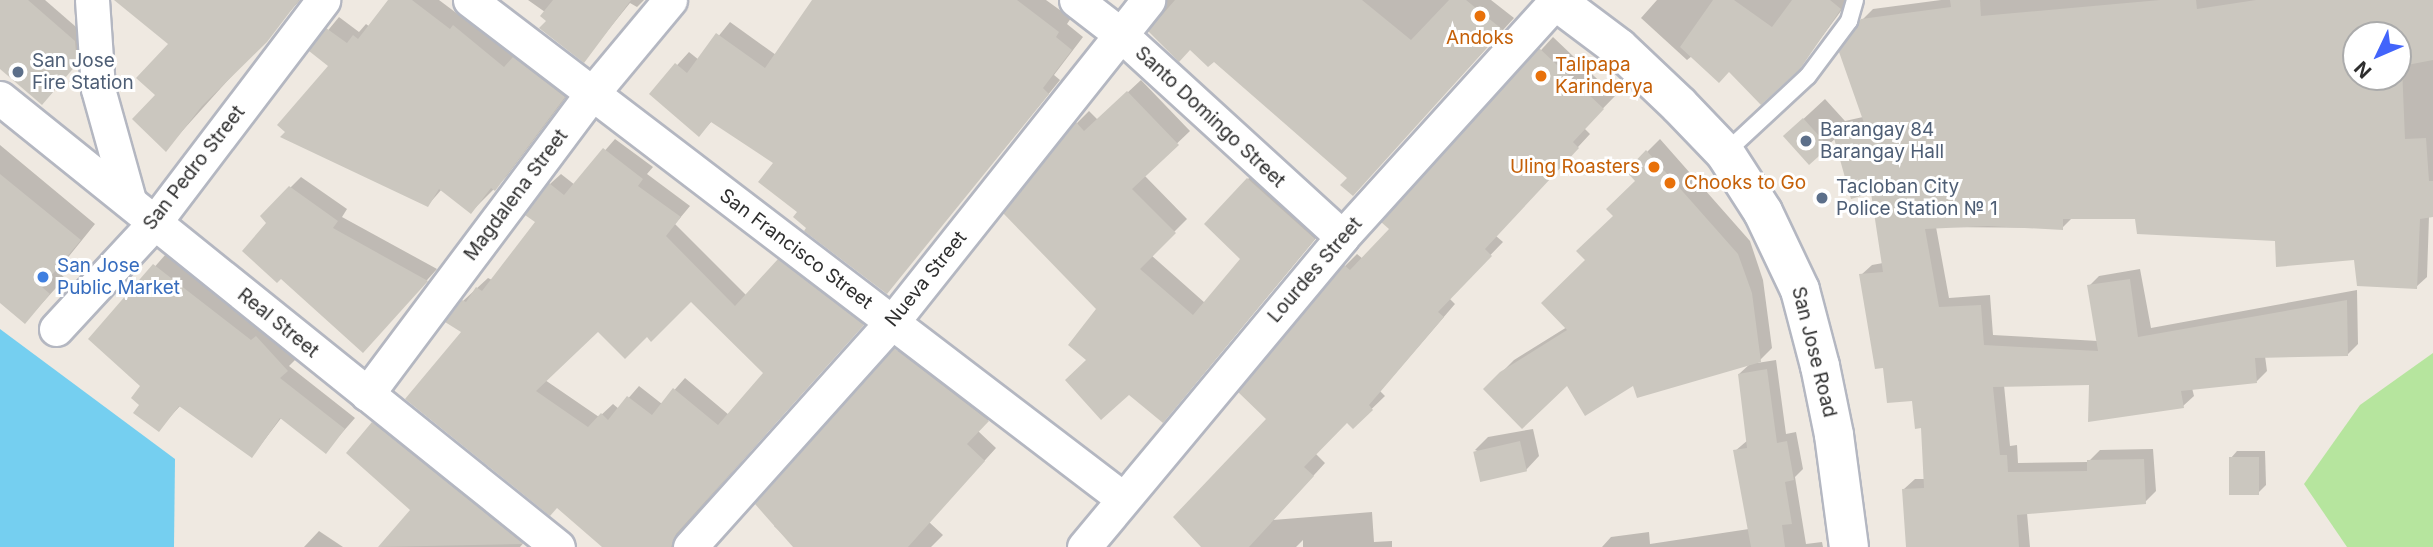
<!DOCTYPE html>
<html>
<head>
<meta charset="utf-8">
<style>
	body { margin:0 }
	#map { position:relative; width:2433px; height:547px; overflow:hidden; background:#efe9e1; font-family:Inter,sans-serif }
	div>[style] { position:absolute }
	.green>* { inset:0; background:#b6e59e }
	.water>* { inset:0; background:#75cff0 }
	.shadow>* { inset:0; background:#0003 }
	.building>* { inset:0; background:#cbc7bf; transform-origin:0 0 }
	.roads { filter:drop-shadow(2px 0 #b4b7c1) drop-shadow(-2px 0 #b4b7c1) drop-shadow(0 2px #b4b7c1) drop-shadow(0 -2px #b4b7c1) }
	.service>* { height:16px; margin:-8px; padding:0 8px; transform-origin:8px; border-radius:8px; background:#fff }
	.minor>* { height:33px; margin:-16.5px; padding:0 16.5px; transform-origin:16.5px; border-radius:16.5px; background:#fff }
	.secondary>* { height:38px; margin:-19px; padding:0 19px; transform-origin:19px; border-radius:19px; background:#fff }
	.dots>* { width:19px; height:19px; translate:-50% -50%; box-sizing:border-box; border:4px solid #fff; border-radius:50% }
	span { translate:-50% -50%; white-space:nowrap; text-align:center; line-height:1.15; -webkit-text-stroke:6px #fff; paint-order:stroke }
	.food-label { font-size:19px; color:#c56008 }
	.left { translate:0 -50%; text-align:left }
	.right { translate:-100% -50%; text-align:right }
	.service-label { font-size:19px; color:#4e5e75 }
	.street-label { font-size:19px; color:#2e2e2e }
	.shop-label { font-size:19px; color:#366cbe }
	.north { position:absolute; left:2342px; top:21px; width:70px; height:70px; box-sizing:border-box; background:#fff; border:2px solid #ababab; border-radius:50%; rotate:226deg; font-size:19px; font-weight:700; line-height:28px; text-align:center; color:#2e2e2e }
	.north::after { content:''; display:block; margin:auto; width:24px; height:32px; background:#4264fb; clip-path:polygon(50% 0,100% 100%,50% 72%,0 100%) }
</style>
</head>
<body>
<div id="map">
	<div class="green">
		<i style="clip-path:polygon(2433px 353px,2433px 547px,2347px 547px,2304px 484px,2360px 405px)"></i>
	</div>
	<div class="water">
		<i style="clip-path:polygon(0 329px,175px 459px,174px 547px,0 547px)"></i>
	</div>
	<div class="shadow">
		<i style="clip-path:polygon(0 0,45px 0,83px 33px,84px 54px,50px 95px,0 67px)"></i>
		<i style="clip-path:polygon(118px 0,300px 0,166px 149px,157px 95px,171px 44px)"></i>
		<i style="clip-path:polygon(390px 0,439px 0,463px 18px,466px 15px,516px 57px,526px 47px,576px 84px,506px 177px,471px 212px,442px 189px,428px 205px,330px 65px,311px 51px,339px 17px,359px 32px,366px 24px,370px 27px)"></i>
		<i style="clip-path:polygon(528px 0,644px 0,637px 7px,630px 3px,584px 60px,545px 12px)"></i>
		<i style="clip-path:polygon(814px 0,1046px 0,1071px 18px,1067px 24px,1083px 37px,1054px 75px,1060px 80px,887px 292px,809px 228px,775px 162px,712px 121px,699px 134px,651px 94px,689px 52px,699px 60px,730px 22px,776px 55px)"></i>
		<i style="clip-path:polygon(1167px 0,1491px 0,1514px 18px,1364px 182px,1350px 178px,1214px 59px,1150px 31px)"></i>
		<i style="clip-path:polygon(1657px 0,1849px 0,1799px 68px,1729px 70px,1692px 56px,1687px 60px,1641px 18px)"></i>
		<i style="clip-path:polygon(evenodd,1941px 0,2433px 0,2433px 216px,2429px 216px,2427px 277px,2416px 287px,2355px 258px,2276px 239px,2137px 217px,2073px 217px,2062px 228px,1936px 227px,1949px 298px,1990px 295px,1993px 335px,2098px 341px,2089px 286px,2099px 276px,2140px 269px,2151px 328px,2357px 290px,2358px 344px,2348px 354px,2265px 356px,2267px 371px,2257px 381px,2192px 388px,2194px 396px,2183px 406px,2091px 384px,2004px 385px,2010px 446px,2017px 445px,2018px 463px,2088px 462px,2100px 450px,2153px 449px,2156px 491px,2145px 502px,2027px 513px,2030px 547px,1907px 547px,1904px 489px,1915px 479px,1926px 479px,1923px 426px,1913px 399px,1884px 366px,1861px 275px,1872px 265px,1883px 263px,1872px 191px,1836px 138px,1808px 163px,1785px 136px,1825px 99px,1845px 121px,1863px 117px,1862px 20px,1873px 9px,1941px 0,2356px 35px,2398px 35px,2398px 77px,2356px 77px,2356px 35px)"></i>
		<i style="clip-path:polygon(1553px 37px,1615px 96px,1584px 128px,1590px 134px,1496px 236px,1503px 242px,1449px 298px,1455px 304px,1380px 391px,1385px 396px,1353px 427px,1347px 421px,1315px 453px,1325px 463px,1273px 520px,1372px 512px,1374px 542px,1392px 541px,1392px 547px,1303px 547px,1303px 540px,1296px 547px,1204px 547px,1345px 266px,1357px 254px,1363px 259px,1391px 229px,1384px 222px)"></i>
		<i style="clip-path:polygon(1141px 80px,1190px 131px,1144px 175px,1187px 219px,1151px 255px,1205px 303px,1243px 259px,1248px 179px,1260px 167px,1326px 226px,1175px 408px,1088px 359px,1099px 309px,1077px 123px,1089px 111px,1098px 120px)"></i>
		<i style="clip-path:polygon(evenodd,615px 139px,653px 167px,647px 174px,690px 206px,675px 224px,747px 296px,790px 250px,873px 313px,681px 530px,687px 547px,603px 547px,464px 331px,463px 301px,488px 278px,492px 280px,537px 222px,550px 184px,561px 174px,575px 185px,615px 139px,691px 300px,766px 373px,729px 415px,685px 378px,662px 404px,639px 386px,619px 409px,613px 404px,599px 417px,545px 380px,598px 329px,647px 335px,691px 300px)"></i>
		<i style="clip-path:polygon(1660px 139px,1750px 241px,1763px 280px,1772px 348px,1757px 363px,1776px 360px,1786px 434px,1796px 432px,1803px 469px,1795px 477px,1806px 544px,1822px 542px,1823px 547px,1602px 547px,1611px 537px,1649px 532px,1650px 544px,1749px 529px,1735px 451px,1748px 440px,1739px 374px,1751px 363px,1634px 383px,1485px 389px,1514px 360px,1567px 327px,1587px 260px,1638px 180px,1628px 171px)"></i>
		<i style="clip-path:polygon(0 145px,95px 224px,57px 271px,65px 278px,25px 322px,0 300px)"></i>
		<i style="clip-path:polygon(301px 177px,347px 209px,342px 217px,437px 269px,373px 340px,262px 216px)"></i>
		<i style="clip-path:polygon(166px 254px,297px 358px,289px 366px,355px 418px,326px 451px,282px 417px,252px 456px,181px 405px,158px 430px,141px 404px,143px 386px,91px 339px)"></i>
		<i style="clip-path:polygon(908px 337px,1000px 408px,978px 431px,996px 448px,929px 522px,943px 535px,931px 547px,796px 547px,774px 526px)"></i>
		<i style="clip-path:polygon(386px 411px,534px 531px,520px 547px,381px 547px,413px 509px,373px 423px)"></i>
		<i style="clip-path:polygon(1533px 429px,1539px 456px,1526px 470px,1475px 450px,1488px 437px)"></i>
		<i style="clip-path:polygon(2237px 451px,2265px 451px,2266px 485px,2259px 492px,2231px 458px)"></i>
		<i style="clip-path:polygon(319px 531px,343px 547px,304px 547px)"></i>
	</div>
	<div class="building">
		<i style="clip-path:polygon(0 0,28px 0,75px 41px,77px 64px,42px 105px,0 69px)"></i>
		<i style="clip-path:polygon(114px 0,299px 0,267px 42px,202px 106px,166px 152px,132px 119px,155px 95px,136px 78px,168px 44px)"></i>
		<i style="clip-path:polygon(388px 0,412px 0,450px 29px,453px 25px,504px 67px,513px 57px,565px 97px,495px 191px,491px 188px,471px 214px,439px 189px,428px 207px,280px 137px,285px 132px,277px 125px,328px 66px,309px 51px,326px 28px,347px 43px,353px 35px,358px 39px)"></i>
		<i style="clip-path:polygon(553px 0,631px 0,584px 63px,539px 28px,546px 21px,540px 16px)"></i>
		<i style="clip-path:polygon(812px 0,1017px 0,1059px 32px,1056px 37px,1072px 50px,1043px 88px,1049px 94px,887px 294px,804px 231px,806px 228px,793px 217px,797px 212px,758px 182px,773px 163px,711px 122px,699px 137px,649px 94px,675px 63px,687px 73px,716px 33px,765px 68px)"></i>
		<i style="clip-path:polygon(1175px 0,1362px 0,1411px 40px,1449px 0,1466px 0,1503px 30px,1353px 196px,1340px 185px,1347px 178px,1214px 62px,1208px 67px,1190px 50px,1179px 62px,1148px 31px)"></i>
		<i style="clip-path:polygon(1713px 0,1734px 0,1772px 27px,1792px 0,1830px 0,1841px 9px,1800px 69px,1761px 105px,1729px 72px,1719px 83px,1680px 47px)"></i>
		<i style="clip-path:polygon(evenodd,1950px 0,1980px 0,1981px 16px,2160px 0,2196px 0,2197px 9px,2256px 0,2433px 0,2433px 60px,2402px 66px,2405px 139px,2426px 138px,2429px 181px,2433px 181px,2433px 217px,2420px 219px,2417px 289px,2357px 286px,2354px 260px,2276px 267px,2275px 241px,2137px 234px,2135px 219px,2063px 219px,2063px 230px,1988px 226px,1925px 229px,1939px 307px,1981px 305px,1984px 345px,2098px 351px,2087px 285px,2130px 279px,2138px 337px,2347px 300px,2348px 356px,2255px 358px,2257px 383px,2181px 391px,2184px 408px,2088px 422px,2089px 385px,1993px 387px,2000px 455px,2007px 455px,2008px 472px,2087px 471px,2087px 460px,2144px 459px,2146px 504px,2017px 515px,2019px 547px,1906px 547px,1902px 489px,1924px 488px,1921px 428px,1915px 429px,1912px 401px,1887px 403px,1883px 368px,1875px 369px,1859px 274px,1883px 272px,1871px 193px,1851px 199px,1832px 131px,1864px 123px,1839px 52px,1861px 19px,1951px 7px,1950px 0,2356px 35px,2398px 35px,2398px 77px,2356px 77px,2356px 35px)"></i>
		<i style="clip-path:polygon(1539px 48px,1604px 109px,1573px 142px,1579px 148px,1485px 249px,1492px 256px,1438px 312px,1444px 317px,1369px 405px,1373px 410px,1353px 429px,1347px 423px,1304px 467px,1314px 476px,1249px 547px,1201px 547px,1173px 517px,1266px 419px,1238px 392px,1344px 265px,1350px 270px,1389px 229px,1381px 222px)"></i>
		<i style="clip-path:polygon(1127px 91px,1179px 145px,1132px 189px,1176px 233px,1140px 269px,1193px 315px,1240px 259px,1204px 224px,1247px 178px,1315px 239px,1163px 423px,1129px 395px,1101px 420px,1065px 380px,1086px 360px,1068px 345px,1096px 309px,1003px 213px,1076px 122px,1084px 131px)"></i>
		<i style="left:1803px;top:118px;width:39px;height:27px;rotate:48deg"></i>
		<i style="clip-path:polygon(evenodd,603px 148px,643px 179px,638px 186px,681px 217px,666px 236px,735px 306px,778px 259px,864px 325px,676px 534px,671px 547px,602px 547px,557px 508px,550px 516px,405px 399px,461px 332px,445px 322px,462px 300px,466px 302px,476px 287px,482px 291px,535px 222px,525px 215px,549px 183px,564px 195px,603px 148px,691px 302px,763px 373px,718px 425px,673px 388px,652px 415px,627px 396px,608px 420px,601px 413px,588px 427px,536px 391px,598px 332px,625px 359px,647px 337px,651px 342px,691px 302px)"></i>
		<i style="clip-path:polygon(1646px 150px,1738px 254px,1752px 293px,1761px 362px,1637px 398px,1633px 386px,1585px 416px,1567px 386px,1522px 429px,1483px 389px,1500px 372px,1567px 330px,1541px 303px,1585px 260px,1576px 251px,1613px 216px,1606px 209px,1635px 181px,1626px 171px)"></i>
		<i style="clip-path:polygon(0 174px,81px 240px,42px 287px,50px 294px,25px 324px,0 303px)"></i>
		<i style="clip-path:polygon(289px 186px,338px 221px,333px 228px,428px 281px,363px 353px,281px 279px,277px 283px,242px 251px,266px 223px,260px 216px)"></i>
		<i style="clip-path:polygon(153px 264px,251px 340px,256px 336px,288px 371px,280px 378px,345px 429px,326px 454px,280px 418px,252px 458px,179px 406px,159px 432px,133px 413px,139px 405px,131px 398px,140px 386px,88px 339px)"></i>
		<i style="clip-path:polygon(894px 348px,989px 421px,967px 444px,985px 461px,908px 547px,793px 547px,755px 504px)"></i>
		<i style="clip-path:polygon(1767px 369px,1777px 443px,1787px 441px,1794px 480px,1785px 482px,1792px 524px,1782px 525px,1785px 547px,1751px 547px,1733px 450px,1747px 448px,1738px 374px)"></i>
		<i style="clip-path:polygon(372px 422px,524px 544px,378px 547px,410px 510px,346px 453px)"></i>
		<i style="left:1520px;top:441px;width:31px;height:48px;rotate:77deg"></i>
		<i style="left:2229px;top:457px;width:30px;height:38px"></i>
	</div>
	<div class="roads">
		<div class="service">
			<i style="left:1725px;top:153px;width:113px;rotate:-42.9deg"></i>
			<i style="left:1808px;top:76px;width:69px;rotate:-53.3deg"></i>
			<i style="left:1849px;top:21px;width:22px;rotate:-74deg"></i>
		</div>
		<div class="minor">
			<i style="left:92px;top:0;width:89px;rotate:86.1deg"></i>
			<i style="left:98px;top:89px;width:115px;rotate:74.4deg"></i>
			<i style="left:470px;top:0;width:820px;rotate:37.37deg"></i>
			<i style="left:1076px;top:0;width:56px;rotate:37.7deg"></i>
			<i style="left:1120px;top:34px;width:301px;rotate:42.4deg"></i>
			<i style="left:0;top:98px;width:716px;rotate:38.82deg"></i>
			<i style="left:56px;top:329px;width:144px;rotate:-47.2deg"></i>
			<i style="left:154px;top:223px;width:280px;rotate:-52.8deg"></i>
			<i style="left:367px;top:394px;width:372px;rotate:-53.2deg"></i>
			<i style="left:590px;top:96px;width:125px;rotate:-50.2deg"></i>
			<i style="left:690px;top:547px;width:304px;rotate:-48.1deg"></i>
			<i style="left:893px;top:321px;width:410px;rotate:-51.5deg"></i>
			<i style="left:1084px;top:547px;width:403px;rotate:-50.2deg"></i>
			<i style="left:1342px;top:237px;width:319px;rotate:-47.8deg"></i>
		</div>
		<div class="secondary">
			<i style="left:1555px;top:0;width:80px;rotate:36.9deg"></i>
			<i style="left:1619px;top:48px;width:83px;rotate:43.5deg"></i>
			<i style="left:1679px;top:105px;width:66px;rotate:46.2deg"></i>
			<i style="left:1725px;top:153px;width:70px;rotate:57.2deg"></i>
			<i style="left:1763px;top:212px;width:86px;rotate:64.6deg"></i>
			<i style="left:1800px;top:290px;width:79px;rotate:75.3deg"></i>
			<i style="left:1820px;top:366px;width:70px;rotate:78.5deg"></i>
			<i style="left:1834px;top:435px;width:113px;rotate:82.4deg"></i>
		</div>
	</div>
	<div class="dots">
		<i style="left:1480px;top:16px;background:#e8710a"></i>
		<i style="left:18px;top:72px;background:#5c6f8a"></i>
		<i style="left:1541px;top:76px;background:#e8710a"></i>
		<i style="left:1806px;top:141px;background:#5c6f8a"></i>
		<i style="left:1654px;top:167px;background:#e8710a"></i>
		<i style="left:1670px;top:183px;background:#e8710a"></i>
		<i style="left:1822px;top:198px;background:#5c6f8a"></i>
		<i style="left:43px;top:277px;background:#3f7fe0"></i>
	</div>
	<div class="food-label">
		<span style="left:1480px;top:38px">Andoks</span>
		<span class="left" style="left:1555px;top:76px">Talipapa<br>Karinderya</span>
		<span class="right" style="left:1640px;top:167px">Uling Roasters</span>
		<span class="left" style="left:1684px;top:183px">Chooks to Go</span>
	</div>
	<div class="service-label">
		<span class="left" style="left:32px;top:72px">San Jose<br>Fire Station</span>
		<span class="left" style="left:1820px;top:141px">Barangay 84<br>Barangay Hall</span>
		<span class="left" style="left:1836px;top:198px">Tacloban City<br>Police Station № 1</span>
	</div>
	<div class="street-label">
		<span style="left:1210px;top:117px;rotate:43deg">Santo Domingo Street</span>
		<span style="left:194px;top:168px;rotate:-52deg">San Pedro Street</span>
		<span style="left:516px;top:195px;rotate:-53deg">Magdalena Street</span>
		<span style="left:796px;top:249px;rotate:37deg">San Francisco Street</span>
		<span style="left:1315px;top:270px;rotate:-49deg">Lourdes Street</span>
		<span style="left:926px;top:279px;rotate:-51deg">Nueva Street</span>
		<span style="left:278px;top:323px;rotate:39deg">Real Street</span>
		<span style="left:1814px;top:352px;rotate:76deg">San Jose Road</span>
	</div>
	<div class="shop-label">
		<span class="left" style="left:57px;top:277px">San Jose<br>Public Market</span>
	</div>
	<div class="north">N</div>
</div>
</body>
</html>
